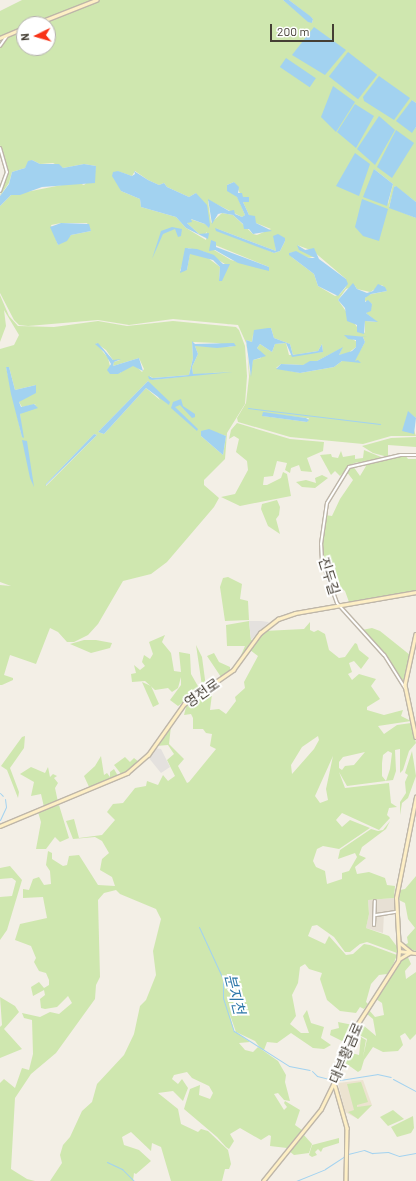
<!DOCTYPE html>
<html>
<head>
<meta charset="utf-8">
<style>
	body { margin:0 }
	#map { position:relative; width:416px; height:1181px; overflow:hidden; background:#f3efe6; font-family:Barlow,"Noto Sans KR",sans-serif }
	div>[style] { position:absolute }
	.residential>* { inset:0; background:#e7e0d4 }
	.education>* { inset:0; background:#ece3d0 }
	.green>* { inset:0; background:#cfe7af }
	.parking>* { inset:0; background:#e4e1de }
	.water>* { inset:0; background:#a2d2f0; transform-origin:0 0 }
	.stream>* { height:1px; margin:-0.5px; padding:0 0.5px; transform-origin:0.5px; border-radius:0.5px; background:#a2d2f0 }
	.roads { filter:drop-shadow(1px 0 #beb6a9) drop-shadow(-1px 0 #beb6a9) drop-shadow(0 1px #beb6a9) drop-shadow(0 -1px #beb6a9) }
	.street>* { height:2px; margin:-1px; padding:0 1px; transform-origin:1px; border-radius:1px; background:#fff }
	.secondary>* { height:2.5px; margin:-1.25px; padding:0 1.25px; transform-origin:1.25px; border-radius:1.25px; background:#feefc5 }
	span { translate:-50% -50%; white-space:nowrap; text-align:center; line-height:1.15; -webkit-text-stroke:4px #fff; paint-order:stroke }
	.street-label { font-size:14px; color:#453f35 }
	.water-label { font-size:15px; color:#2e78a9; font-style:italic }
	.north { position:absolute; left:16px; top:16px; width:40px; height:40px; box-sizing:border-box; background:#fff; border:1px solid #b5b2ae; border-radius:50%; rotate:265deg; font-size:11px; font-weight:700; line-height:16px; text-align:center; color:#453f35 }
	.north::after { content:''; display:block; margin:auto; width:14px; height:18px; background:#f83418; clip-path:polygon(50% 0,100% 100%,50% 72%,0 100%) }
	.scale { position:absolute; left:270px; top:24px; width:64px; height:18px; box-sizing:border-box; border:2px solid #453f35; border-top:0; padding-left:5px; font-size:12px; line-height:14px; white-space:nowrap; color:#453f35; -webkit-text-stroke:3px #fff; paint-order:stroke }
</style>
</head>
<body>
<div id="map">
	<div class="residential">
		<i style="clip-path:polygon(394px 898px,394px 910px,384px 913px,383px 933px,366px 928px,369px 914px,368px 900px)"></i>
	</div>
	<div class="education">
		<i style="clip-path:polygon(363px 1080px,372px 1105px,358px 1119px,345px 1112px,338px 1083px)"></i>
	</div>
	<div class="green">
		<i style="clip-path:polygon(22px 0,92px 0,32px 24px,24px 24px,24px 27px,0 36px,0 11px)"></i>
		<i style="clip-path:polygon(evenodd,99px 0,283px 0,312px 23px,313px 19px,289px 0,416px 0,416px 103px,412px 100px,412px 132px,416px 127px,416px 202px,395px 186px,389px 207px,416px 218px,416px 418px,408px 412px,416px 436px,391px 436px,363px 444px,290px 437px,238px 422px,237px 418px,246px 403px,249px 377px,247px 345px,238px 325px,173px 319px,129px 325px,98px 320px,28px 326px,19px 325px,14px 320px,0 293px,0 206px,11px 195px,77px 182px,84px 185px,94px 176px,96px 166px,84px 164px,63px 168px,53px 163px,40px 164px,32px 160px,25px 168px,12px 172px,9px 183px,0 196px,8px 171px,0 145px,0 48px,9px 35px,24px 29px,24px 48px,48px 48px,48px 24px,38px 24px,99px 0,374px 169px,393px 184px,388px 204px,374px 169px,99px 0,117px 171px,132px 176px,135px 171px,148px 180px,159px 185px,164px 183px,167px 187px,189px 197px,196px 193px,205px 224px,190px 219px,187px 223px,199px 234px,204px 235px,207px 232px,206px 240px,186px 228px,176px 217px,141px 207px,140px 199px,121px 191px,117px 171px,99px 0,234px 182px,242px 197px,249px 197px,249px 201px,243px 202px,249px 215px,256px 223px,271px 229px,257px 235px,253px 234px,233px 215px,222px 213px,211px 223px,208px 201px,210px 201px,242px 217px,245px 215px,238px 198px,227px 185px,234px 182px,99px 0,61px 223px,87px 223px,91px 231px,71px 235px,58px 245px,51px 225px,61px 223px,99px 0,215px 228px,276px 251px,275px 242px,285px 238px,285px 241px,280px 251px,274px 253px,215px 228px,99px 0,215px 245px,269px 267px,269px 270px,231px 260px,214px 250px,215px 245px,99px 0,297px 245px,313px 251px,346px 279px,346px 287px,340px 294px,335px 296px,318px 286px,314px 274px,293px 258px,289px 253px,296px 252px,309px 258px,315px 256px,297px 245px,99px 0,188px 248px,205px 252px,225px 264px,219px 281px,220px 267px,208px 258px,190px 253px,187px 270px,180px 271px,188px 248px,99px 0,382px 285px,387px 291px,367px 295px,364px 300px,372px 304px,366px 313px,377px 322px,365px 321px,365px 333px,357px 327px,338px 300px,346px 289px,355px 286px,357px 289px,370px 292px,382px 285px,99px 0,271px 328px,274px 338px,290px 344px,293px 355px,318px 351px,322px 344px,323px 352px,289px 355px,286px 343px,275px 344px,272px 352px,260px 344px,257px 348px,260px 351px,261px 358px,253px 360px,250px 376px,246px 340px,252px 342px,253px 335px,271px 328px,99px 0,348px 336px,363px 337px,365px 342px,354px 361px,360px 361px,342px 361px,334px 367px,300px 373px,276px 368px,281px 364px,303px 365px,317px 361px,342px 348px,339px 355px,347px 354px,356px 347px,357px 342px,348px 336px,99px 0,263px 413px,306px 418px,309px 418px,307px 422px,263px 416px,263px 413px)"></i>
		<i style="clip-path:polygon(evenodd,0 295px,9px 316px,18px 326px,54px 327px,98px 321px,127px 326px,173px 321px,236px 327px,239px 330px,245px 346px,247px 376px,245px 404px,227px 433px,225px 459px,204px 480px,204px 485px,219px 498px,214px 507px,167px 562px,151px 574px,123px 581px,98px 624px,88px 635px,74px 642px,67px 642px,58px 632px,50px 628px,36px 664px,10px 655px,4px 675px,13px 678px,13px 680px,2px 685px,0 685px,0 585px,11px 586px,0 582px,0 349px,14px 345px,19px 335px,4px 310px,6px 326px,0 342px,0 295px,192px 342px,217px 343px,234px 347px,195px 346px,198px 354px,192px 367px,193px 375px,232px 371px,152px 380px,150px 376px,153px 378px,189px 375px,193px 358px,192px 342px,0 295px,96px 343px,106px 350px,113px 360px,120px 360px,114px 362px,113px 366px,139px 358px,144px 369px,142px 372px,136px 366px,129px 366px,120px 373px,112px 374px,108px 358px,96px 343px,0 295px,6px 367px,9px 367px,15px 390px,36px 385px,19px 402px,22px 407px,36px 404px,20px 414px,22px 437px,6px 367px,0 295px,148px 381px,160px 400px,146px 388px,104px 434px,98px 432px,148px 381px,0 295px,214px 432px,226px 436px,223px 455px,201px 436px,214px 432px,0 295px,94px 434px,97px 435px,46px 486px,46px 484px,94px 434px)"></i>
		<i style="clip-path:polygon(237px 423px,290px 439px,324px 442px,323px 451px,307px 458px,312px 472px,301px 471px,299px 465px,291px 468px,290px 473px,285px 470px,287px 463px,277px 461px,273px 476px,264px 477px,263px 485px,267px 485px,281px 478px,283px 472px,287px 474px,291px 496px,240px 506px,221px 497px,235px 494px,248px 470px,247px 461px,236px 452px,239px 439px,234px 436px,229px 439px,231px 430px)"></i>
		<i style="clip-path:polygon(416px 437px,416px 447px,388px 445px,388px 457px,373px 453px,362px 446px,391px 438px)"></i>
		<i style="clip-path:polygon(364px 450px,381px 457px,394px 457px,354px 463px,340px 476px,335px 471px,331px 475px,320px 455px,331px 454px,332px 457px,338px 458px,341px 451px,343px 457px,355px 455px,355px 459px,363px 458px)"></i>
		<i style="clip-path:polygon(405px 455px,408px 459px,416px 459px,416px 591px,349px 602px,345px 591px,339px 586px,331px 586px,322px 557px,322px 538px,325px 515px,332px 516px,340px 499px,353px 480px,346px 471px,353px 466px,360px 476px,366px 466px,365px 463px)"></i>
		<i style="clip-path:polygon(322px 475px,328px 478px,315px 488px,302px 487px,296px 482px,306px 480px,316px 483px,315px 478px)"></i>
		<i style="clip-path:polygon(277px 500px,280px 507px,279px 515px,276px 519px,280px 534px,268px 526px,261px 509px,262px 504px)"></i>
		<i style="clip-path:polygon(228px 577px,242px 584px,240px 599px,248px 601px,249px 620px,225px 621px,220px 587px,223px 578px)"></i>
		<i style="clip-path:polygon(249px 621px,251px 640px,253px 640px,239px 660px,245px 646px,227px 646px,226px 625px)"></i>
		<i style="clip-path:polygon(evenodd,310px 622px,310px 630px,314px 632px,318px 630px,325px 634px,329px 650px,339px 658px,345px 657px,355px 643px,357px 644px,359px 650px,369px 658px,361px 669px,354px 661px,349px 663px,352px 672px,348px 674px,352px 680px,359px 674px,376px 679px,371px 686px,380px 699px,367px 707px,367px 710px,384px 715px,403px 710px,401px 716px,411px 721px,378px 726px,384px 734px,397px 725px,411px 723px,416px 743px,409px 751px,403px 770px,400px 773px,400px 749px,395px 750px,396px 771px,393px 780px,347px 786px,339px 772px,345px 788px,389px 783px,391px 803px,397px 807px,389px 808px,387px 815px,390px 818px,379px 830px,342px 813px,336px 820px,342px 827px,350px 820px,370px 828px,339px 849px,323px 846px,317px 849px,313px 861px,316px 867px,325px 871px,327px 884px,342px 879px,342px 873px,349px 871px,357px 857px,355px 853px,338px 859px,340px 850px,371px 829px,378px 831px,383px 830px,390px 821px,386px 829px,362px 847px,359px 855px,366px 858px,355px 867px,357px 874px,369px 872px,385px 878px,387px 885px,395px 886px,394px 898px,368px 900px,369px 914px,366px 928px,389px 936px,398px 948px,397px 953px,367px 942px,360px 944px,350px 952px,345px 952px,334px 937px,317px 925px,312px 926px,308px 936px,325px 944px,329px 936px,346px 955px,353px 954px,364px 944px,370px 945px,397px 955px,393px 965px,387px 974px,379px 975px,371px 984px,366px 1002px,368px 1004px,364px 1009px,360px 1007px,356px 1013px,340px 1011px,327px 1000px,320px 979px,322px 973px,309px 969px,305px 964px,300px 967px,298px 983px,292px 995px,296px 1016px,290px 1024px,301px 1033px,309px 1033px,303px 1016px,307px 1010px,311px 1023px,324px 1027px,321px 1038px,331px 1045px,324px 1049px,313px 1048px,291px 1033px,277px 1043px,267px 1042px,264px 1050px,261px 1049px,255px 1041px,236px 1032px,229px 1012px,234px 1031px,250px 1042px,239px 1043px,245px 1050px,253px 1052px,258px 1047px,278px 1061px,286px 1075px,285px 1082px,290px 1101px,284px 1100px,278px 1093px,274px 1094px,284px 1110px,287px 1107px,284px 1103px,285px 1101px,300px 1110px,295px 1125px,302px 1130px,287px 1148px,270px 1146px,271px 1136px,269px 1135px,261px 1140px,240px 1128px,230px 1134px,234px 1141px,229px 1149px,226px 1147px,217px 1137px,184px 1109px,190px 1089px,200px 1085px,199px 1095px,210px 1099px,213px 1093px,209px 1086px,192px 1078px,187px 1072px,174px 1075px,172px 1079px,178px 1084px,182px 1079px,188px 1088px,183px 1101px,173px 1091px,158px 1093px,178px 1109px,181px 1124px,198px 1132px,201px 1129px,208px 1131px,228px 1150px,231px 1164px,229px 1169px,225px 1169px,222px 1181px,171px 1181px,161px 1147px,152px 1143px,151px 1151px,131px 1132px,122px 1137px,124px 1145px,139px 1150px,151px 1161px,136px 1174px,134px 1173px,133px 1181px,50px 1181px,62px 1163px,60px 1155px,63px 1145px,70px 1137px,82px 1111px,92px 1102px,97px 1084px,124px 1055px,134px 1034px,140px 1006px,146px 1000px,156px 975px,153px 951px,161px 919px,156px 909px,120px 894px,116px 890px,104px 893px,98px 900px,100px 977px,96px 985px,95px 999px,56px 1053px,31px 1074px,15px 1098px,11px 1169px,27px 1179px,35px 1181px,0 1181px,0 1083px,4px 1079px,15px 1088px,22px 1068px,29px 1070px,33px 1054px,32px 1020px,24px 1018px,22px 1013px,40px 1017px,50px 1012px,59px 1014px,72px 1003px,68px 996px,57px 1007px,45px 1009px,41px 1008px,40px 999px,45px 995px,44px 990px,33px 996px,31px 987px,39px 982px,44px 988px,49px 985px,49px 980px,46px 973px,39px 971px,34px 962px,36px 958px,31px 946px,15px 940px,20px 924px,47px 918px,43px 897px,23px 898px,23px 889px,29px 890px,33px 879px,39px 877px,44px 885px,51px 884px,50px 871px,46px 865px,48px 851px,52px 853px,52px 859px,63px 866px,67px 865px,69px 856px,79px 855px,98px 885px,115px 886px,112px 877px,100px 870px,102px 859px,109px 853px,102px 841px,95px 837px,73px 839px,66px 821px,74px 819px,79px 838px,102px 835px,115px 820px,107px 812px,113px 804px,123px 803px,135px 788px,146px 786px,147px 781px,158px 785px,163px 775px,168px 781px,175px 776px,167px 760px,174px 754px,168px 745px,156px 746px,178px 715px,171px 726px,169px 744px,184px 759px,178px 766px,187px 783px,189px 782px,216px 749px,210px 746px,212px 734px,206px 733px,203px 729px,193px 729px,193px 718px,191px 714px,184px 715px,187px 703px,213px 686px,210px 710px,219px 709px,226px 714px,236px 701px,235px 697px,245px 688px,244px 682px,258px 656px,250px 650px,264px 631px,304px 629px,310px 622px,318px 736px,319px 740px,314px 749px,292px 774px,291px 765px,302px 747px,318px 736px,310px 622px,388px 751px,392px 753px,390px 769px,386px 781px,382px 776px,382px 763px,383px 755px,388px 751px,310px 622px,365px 752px,354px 765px,345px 766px,342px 770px,339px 768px,339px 762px,343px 757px,365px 752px,310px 622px,333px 756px,326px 789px,328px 800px,320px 803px,315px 796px,333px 756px)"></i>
		<i style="clip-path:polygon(372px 628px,380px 631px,410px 655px,404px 679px,401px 681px,386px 655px,362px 630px)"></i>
		<i style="clip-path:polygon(165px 635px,162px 642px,171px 653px,174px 671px,181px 672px,179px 652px,190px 654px,191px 674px,199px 688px,202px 686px,196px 645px,202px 657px,206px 687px,178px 706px,170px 700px,181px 685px,181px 677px,178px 688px,172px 692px,168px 688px,155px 690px,145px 681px,132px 682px,131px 674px,136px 673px,134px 665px,140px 670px,145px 666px,142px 662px,144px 655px,150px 659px,153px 654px,149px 642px)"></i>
		<i style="clip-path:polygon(84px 640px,96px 640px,112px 643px,110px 648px,91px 653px,70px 644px)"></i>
		<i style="clip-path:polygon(214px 653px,219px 662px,230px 667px,230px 671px,221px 677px,207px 656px)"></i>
		<i style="clip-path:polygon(142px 682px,151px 686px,159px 704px,153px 707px)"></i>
		<i style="clip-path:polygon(25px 736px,24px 748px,10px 768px,19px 792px,18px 798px,7px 770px,1px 766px,22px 737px)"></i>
		<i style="clip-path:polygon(412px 751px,416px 776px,408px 798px,402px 803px,400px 815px,400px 802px,406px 793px,405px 782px,408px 775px,405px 773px)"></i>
		<i style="clip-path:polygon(101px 756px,104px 775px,107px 773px,110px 777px,110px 772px,114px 769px,118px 776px,90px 789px,84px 776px,95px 766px)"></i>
		<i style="clip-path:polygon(125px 757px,130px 762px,134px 758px,139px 762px,122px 775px,114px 765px)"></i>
		<i style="clip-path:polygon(31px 767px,45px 773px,48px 767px,50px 777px,53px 774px,57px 776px,54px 778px,58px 783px,55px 788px,58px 802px,44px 807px,41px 794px,31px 796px,34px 782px,20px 774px)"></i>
		<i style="clip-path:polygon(59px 805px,69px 838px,60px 842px,55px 837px,46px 849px,36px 849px,41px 822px,38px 812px)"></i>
		<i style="clip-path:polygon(10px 866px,22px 880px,7px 930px,0 940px,0 897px,12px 896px,16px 881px,12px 878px,0 879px,0 868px)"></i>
		<i style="clip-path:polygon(416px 876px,416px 951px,403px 946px,408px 943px,407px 937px,415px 928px,408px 919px,405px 903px,399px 900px,400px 890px,405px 889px)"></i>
		<i style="clip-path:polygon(407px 955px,411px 964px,405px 971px,406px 979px,416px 972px,416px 1034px,410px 1040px,405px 1033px,400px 1036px,403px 1045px,398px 1051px,383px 1052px,373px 1047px,364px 1060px,361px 1070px,358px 1072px,344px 1062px,348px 1052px,359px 1055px,361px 1037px,366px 1040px,363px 1057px,367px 1039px,355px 1033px,356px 1030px,363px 1025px,376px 1036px,373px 1019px,367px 1014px,369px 1010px,375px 1017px,384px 1015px,382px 1003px,376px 999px,401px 960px)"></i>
		<i style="clip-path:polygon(0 997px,15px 1006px,19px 1012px,4px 1029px,22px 1049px,0 1058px,0 1027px,2px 1025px)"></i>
		<i style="clip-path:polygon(338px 1022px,353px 1025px,346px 1043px,330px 1035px,331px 1030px,339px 1028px)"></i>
		<i style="clip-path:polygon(361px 1082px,368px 1102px,357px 1105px,357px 1107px,372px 1105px,358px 1119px,348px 1112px,354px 1110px,347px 1084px)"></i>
		<i style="clip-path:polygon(393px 1110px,404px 1119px,388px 1126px,380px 1117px)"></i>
		<i style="clip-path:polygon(413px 1116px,414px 1128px,411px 1133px,397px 1137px,391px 1127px)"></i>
		<i style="clip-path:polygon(303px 1134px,312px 1144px,309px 1153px,294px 1155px,289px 1151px)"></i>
		<i style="clip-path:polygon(339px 1138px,339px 1143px,323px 1148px,321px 1152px,318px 1149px,315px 1152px,317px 1155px,312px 1157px,309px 1155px,312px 1145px)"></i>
	</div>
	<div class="parking">
		<i style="clip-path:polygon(249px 621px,261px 621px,269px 622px,251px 640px)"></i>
		<i style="clip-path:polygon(154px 748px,161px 749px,170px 767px,161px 773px,148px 757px)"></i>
	</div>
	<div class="water">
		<i style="clip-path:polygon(283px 0,289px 0,310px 16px,313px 19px,312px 23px,308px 22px)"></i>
		<i style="clip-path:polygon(314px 27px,346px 50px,325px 75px,292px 55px)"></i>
		<i style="left:348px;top:52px;width:37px;height:31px;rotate:38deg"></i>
		<i style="left:286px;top:58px;width:36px;height:11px;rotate:34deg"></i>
		<i style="clip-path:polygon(379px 76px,410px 98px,394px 120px,364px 101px,363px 97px)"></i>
		<i style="clip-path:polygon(333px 86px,355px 102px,336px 132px,321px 117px)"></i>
		<i style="clip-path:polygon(412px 100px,416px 103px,416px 127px,412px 133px,396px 121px)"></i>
		<i style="clip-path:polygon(355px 104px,374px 116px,356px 148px,337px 132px)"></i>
		<i style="clip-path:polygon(379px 116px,395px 130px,375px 165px,357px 149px)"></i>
		<i style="clip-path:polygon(396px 130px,414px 143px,392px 178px,377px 167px)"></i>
		<i style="clip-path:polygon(355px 153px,370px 164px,359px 196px,336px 186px)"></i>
		<i style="clip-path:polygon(32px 160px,40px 164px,59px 164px,63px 168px,84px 164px,96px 166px,95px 183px,42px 187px,20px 195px,11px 195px,0 206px,0 196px,9px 184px,12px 172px,25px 168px,28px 161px)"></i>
		<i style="clip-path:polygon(374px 169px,393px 184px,387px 206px,363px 197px)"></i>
		<i style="clip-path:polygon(118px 171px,132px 176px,135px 174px,134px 171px,148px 180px,159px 185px,164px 183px,167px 187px,189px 197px,196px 193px,207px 205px,210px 225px,209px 228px,205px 224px,191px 219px,192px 222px,187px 223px,199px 234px,209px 233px,208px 239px,186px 228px,176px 217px,141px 207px,140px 199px,121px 191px,112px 176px,113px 172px)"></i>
		<i style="clip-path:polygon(234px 182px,239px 187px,238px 193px,242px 193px,243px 197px,249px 197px,249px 202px,243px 202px,249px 215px,255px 216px,256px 223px,272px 231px,253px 234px,249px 229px,244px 229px,243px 224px,233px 215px,222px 213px,218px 214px,212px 224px,208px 199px,229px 211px,234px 210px,235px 214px,242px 217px,245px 215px,237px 197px,227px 191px,227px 185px)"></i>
		<i style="clip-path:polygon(396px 186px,416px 202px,416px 218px,389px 208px,394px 187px)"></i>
		<i style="clip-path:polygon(362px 199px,388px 209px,379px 241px,363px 236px,355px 227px)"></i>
		<i style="clip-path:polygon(61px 223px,89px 224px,91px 231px,71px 235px,67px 241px,58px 245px,50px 227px)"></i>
		<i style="clip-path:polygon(172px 227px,182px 229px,181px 236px,178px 237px,175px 229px,163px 234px,152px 259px,161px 231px)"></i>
		<i style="clip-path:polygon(215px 228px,276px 251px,273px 236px,278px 234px,285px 238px,285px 241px,280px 251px,274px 253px,216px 231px)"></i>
		<i style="clip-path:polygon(211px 240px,216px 242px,216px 247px,269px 267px,269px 271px,238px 263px,215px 250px,209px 251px)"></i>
		<i style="clip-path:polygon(297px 245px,305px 250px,314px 248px,319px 259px,346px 279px,348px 284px,338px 296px,318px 286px,314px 274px,289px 255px,289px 253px,296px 251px,309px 258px,315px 258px,299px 250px)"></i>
		<i style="clip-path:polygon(185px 248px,197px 249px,214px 255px,223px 264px,230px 264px,222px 281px,219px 281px,220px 267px,213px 260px,190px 254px,187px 270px,180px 273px)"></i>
		<i style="clip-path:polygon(353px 283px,357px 289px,367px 293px,373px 291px,378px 284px,385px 287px,387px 291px,371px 294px,365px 298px,365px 302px,368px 300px,372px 304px,371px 311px,366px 313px,378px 322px,365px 321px,364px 334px,357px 332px,357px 325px,347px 321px,345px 308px,338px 300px)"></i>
		<i style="clip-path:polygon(268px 328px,271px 328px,274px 338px,290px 344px,293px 355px,318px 351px,322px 344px,323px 352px,292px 357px,286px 343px,275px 344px,272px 352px,260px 344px,257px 348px,266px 356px,253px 360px,251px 377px,246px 340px,252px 342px,254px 330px)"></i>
		<i style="clip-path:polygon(344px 335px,367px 337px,363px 337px,365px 342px,355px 361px,358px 360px,361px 363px,342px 361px,334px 367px,300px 373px,276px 369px,281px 364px,303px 365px,310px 361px,317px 361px,343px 347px,339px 355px,352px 351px,356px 347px,356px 340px,348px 339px)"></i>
		<i style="clip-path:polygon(192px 341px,195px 344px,234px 343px,236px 346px,217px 348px,195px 346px,198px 354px,192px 367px,193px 374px,233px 372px,152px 380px,149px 379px,148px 376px,153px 378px,189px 375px,193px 358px)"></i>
		<i style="clip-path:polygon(98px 343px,113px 360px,121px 359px,114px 362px,113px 366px,139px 358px,143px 371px,133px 366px,118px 374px,110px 374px,107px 370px,111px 364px,104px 352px,95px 344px)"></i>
		<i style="clip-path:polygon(6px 367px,9px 367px,15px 390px,36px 385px,36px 393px,19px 402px,21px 407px,34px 404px,38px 408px,20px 414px,24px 438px,22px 437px,11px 394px)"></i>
		<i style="clip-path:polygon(148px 381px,170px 402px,169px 405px,146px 388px,104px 434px,98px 432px)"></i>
		<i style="clip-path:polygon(181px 399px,183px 406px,195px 414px,195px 417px,192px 418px,180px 405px,175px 407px,198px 429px,197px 431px,171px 408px,173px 402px)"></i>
		<i style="clip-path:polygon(408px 411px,416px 418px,414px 434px,402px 431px)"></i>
		<i style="clip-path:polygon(263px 412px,306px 418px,309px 420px,307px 422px,262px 416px)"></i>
		<i style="clip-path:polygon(209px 429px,226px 436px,223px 455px,201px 436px,201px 431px)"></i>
		<i style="clip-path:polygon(94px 434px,97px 435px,45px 486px,46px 484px)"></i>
		<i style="clip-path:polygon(22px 440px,27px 441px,34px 487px,30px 478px)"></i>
	</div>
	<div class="stream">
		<i style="left:248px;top:408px;width:133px;rotate:6.9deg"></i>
		<i style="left:0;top:793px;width:4px;rotate:45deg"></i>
		<i style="left:0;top:820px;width:14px;rotate:-65deg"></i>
		<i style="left:6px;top:807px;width:8px;rotate:-97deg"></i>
		<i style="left:199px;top:927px;width:57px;rotate:65.2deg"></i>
		<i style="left:223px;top:979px;width:19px;rotate:90deg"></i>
		<i style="left:223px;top:998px;width:35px;rotate:72deg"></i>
		<i style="left:234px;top:1031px;width:65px;rotate:32.5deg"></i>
		<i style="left:289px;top:1066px;width:21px;rotate:11deg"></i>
		<i style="left:312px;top:1071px;width:7px;rotate:45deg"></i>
		<i style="left:317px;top:1076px;width:16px;rotate:14deg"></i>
		<i style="left:393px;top:1079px;width:26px;rotate:28deg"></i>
		<i style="left:340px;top:1080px;width:37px;rotate:-9deg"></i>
		<i style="left:377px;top:1074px;width:14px;rotate:12deg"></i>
		<i style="left:348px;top:1154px;width:16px;rotate:-14deg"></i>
		<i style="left:364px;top:1150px;width:9px;rotate:21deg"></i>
		<i style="left:372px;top:1153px;width:16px;rotate:-4deg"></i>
		<i style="left:388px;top:1152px;width:12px;rotate:20deg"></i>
		<i style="left:399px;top:1156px;width:17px;rotate:-10deg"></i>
		<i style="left:107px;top:1162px;width:17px;rotate:25deg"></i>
		<i style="left:122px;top:1169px;width:17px;rotate:45deg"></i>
		<i style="left:296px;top:1181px;width:31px;rotate:-22deg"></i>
		<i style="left:325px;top:1169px;width:24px;rotate:-33deg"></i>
	</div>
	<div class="roads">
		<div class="street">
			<i style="left:0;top:46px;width:12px;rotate:-55deg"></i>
			<i style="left:0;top:148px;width:25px;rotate:74deg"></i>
			<i style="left:7px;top:172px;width:20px;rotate:110deg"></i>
			<i style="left:405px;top:688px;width:39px;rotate:-122deg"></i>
			<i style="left:384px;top:655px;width:70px;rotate:-132.1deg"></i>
			<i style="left:337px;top:603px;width:45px;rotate:-109.7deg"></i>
			<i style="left:322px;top:561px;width:17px;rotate:-93deg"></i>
			<i style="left:321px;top:544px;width:41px;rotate:-81.7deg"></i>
			<i style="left:327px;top:503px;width:42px;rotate:-58.6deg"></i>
			<i style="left:349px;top:467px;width:53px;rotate:-13deg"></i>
			<i style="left:401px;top:455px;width:15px"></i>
			<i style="left:376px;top:915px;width:20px;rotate:-9deg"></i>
			<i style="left:374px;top:925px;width:24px;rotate:-88deg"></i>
		</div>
		<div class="secondary">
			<i style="left:35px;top:24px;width:66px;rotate:-21.5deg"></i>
			<i style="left:0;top:38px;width:26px;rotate:-23deg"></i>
			<i style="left:416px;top:634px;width:52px;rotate:102.2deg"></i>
			<i style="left:405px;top:685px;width:53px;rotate:78.1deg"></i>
			<i style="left:0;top:826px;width:138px;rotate:-22.7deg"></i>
			<i style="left:127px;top:773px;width:28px;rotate:-41deg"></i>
			<i style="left:148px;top:755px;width:62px;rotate:-54.8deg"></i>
			<i style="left:184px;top:704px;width:60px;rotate:-34.8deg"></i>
			<i style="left:233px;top:670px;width:46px;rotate:-53.9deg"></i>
			<i style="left:260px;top:633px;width:23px;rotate:-38deg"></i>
			<i style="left:278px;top:619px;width:18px;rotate:-19deg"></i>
			<i style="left:295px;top:613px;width:123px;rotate:-9.8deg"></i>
			<i style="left:400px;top:943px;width:14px;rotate:39deg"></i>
			<i style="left:399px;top:951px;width:17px;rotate:7deg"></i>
			<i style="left:399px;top:959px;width:12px;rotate:-31deg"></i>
			<i style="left:334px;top:1082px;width:48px;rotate:74.2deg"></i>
			<i style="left:347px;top:1128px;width:53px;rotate:91.1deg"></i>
			<i style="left:263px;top:1181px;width:92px;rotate:-51.1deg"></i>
			<i style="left:321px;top:1109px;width:37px;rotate:-64deg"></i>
			<i style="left:337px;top:1076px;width:51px;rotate:-69.4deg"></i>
			<i style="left:355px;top:1028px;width:80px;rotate:-57.3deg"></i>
			<i style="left:398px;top:961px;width:10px;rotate:-84deg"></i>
			<i style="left:399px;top:951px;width:53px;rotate:-93.2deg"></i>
			<i style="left:396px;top:898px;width:103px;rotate:-78.8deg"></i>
		</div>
	</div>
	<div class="street-label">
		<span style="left:329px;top:576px;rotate:73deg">진두길</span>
		<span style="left:202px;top:693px;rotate:-35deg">영전로</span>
		<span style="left:346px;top:1053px;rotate:-67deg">대부황금로</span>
	</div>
	<div class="water-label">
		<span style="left:235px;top:994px;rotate:76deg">분지천</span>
	</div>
	<div class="north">N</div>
	<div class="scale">200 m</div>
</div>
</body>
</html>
